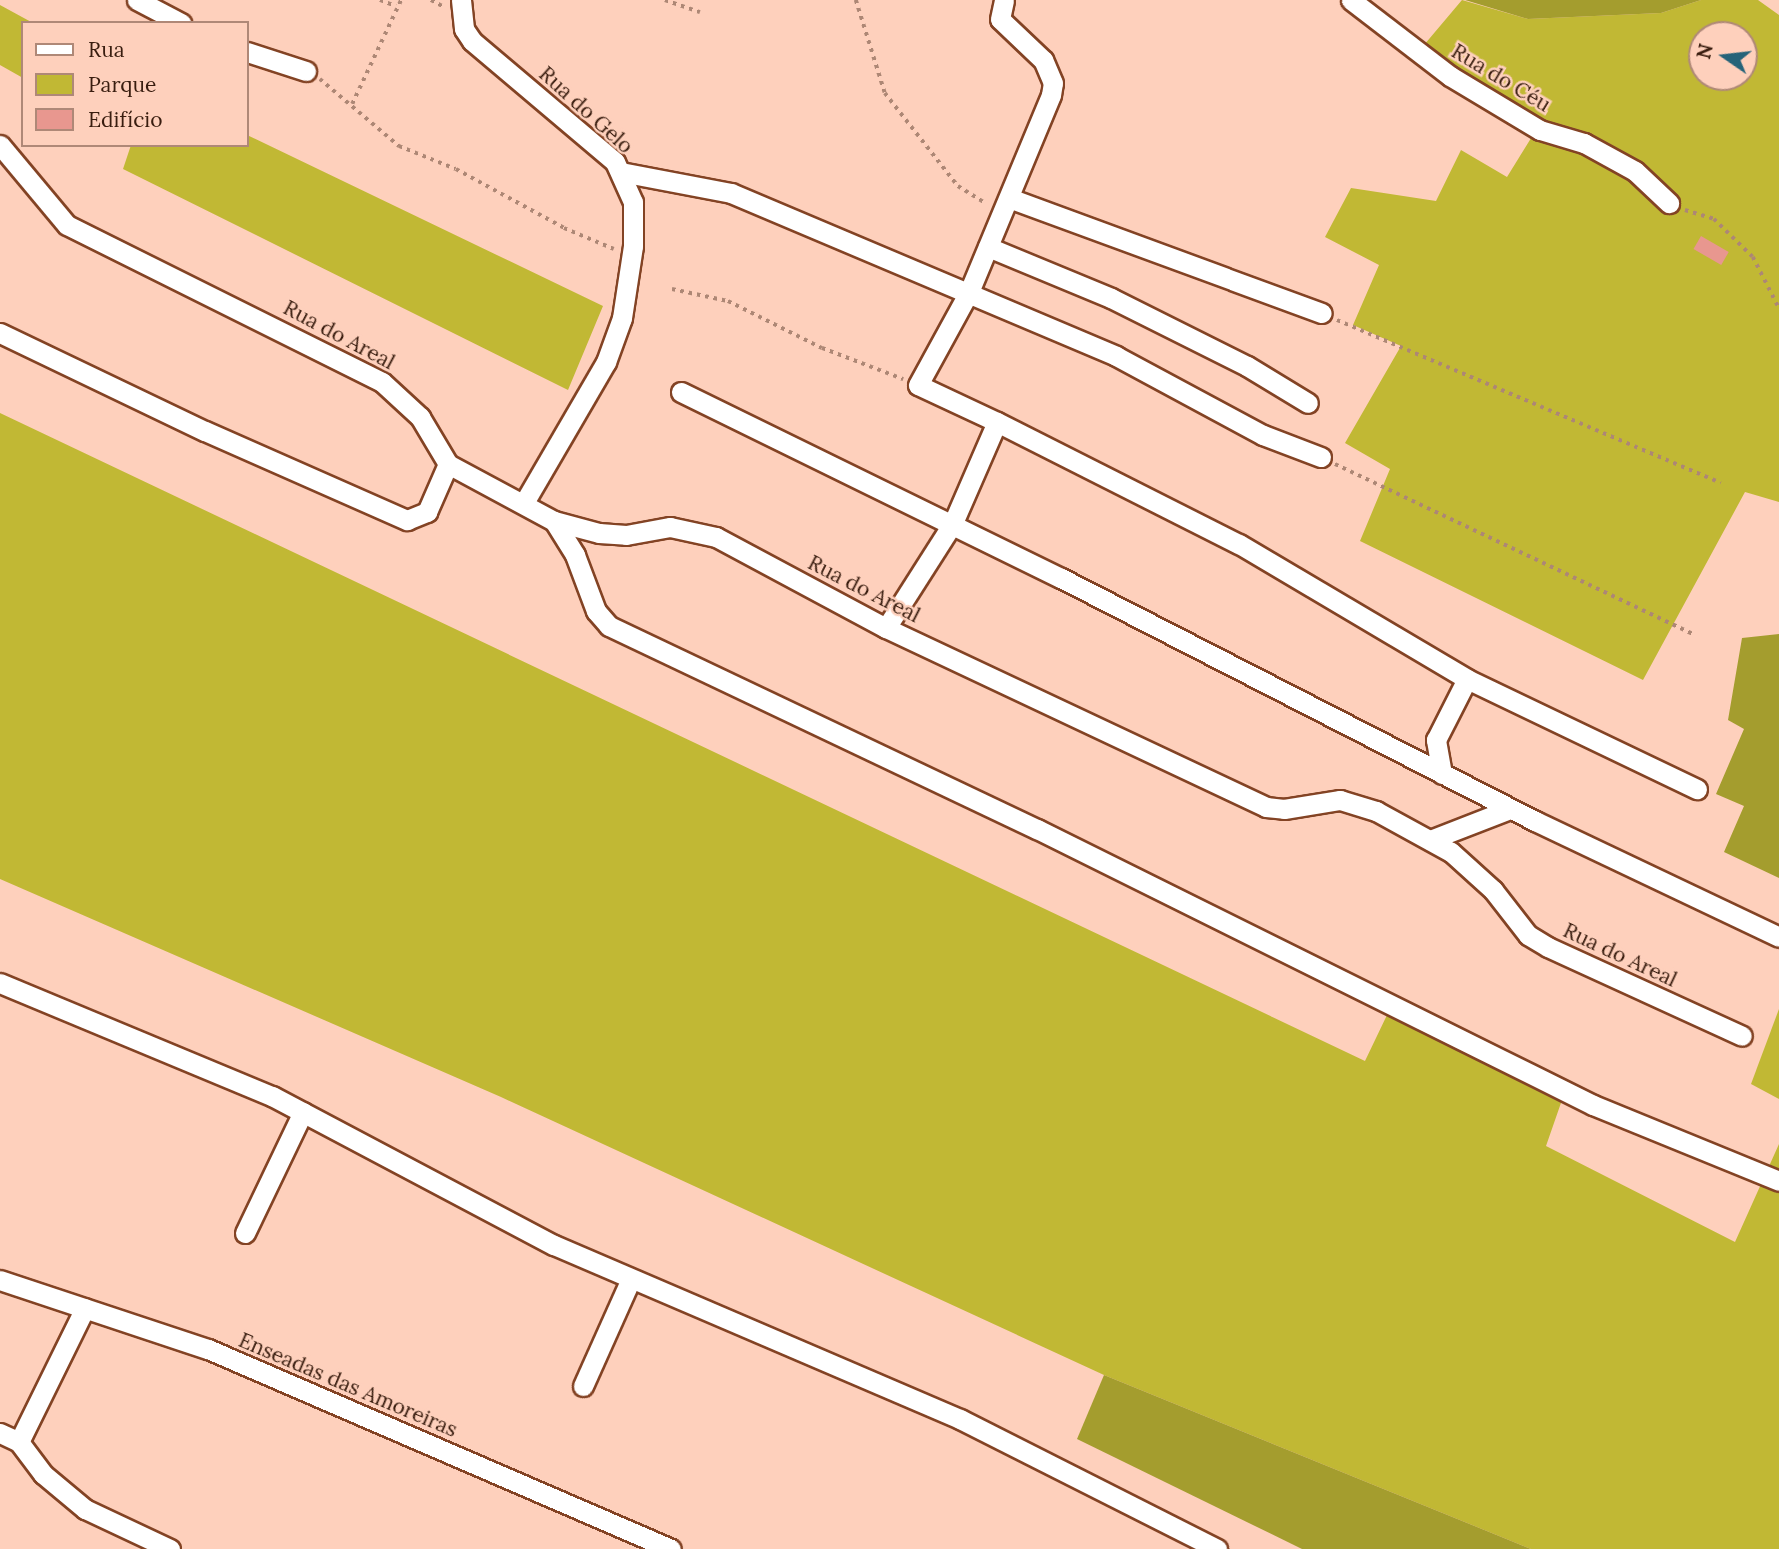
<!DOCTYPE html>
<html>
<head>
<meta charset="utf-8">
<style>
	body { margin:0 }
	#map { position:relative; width:1779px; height:1549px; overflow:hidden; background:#fed0bc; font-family:Lora,serif }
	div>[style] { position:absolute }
	.green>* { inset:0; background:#c1b834 }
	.forest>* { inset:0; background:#a49d2e }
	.building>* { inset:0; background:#e8978f; transform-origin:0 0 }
	.path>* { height:3.5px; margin-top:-1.75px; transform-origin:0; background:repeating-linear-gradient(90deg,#ad8775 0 3.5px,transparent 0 8.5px) }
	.roads { filter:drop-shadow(2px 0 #834324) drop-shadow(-2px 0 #834324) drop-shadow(0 2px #834324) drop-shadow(0 -2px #834324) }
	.minor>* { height:19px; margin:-9.5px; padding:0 9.5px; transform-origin:9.5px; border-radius:9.5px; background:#fff }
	span { translate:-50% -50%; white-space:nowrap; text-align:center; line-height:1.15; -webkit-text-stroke:5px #fed0bc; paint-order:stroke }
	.street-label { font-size:21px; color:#391d0f }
	.legend { position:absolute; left:21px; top:21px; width:228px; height:126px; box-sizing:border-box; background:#fed0bc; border:2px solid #af8877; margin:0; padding:9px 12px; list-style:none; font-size:21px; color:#391d0f }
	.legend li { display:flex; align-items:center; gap:14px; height:35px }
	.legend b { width:35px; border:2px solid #af8877 }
	.north { position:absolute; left:1688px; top:21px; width:70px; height:70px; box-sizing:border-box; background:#fed0bc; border:2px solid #af8877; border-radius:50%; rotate:284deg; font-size:19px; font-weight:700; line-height:28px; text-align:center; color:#391d0f }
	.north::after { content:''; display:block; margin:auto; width:24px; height:32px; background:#256379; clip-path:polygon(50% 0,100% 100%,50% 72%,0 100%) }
</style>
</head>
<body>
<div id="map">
	<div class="green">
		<i style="clip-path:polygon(evenodd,1462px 0,1528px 19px,1661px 13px,1701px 0,1758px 0,1779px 15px,1779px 502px,1745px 492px,1643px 680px,1360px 541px,1390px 469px,1345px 443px,1401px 346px,1353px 325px,1379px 265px,1325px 237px,1351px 188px,1436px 201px,1461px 150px,1507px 177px,1541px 122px,1424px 45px,1462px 0,1702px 35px,1744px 35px,1744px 77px,1702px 77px,1702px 35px)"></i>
		<i style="clip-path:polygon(0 5px,33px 23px,23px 23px,23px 78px,0 65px)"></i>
		<i style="clip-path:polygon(247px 135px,603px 306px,568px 390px,123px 169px,131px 145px,247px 145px)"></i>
		<i style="clip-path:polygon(0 413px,1365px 1061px,1387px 1015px,1562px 1100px,1546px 1146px,1735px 1242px,1779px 1144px,1779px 1549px,1531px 1549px,1104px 1375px,501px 1097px,0 879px)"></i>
		<i style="clip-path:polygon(1779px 1009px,1779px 1099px,1751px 1084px)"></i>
	</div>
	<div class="forest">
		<i style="clip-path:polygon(1465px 0,1701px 0,1661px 13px,1528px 19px)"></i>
		<i style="clip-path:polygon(1779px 634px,1779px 878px,1724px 852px,1744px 806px,1716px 794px,1744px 729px,1728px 720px,1742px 638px)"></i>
		<i style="clip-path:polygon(1104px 1375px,1531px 1549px,1302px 1549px,1077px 1439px)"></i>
	</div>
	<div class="building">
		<i style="left:1701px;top:236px;width:32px;height:15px;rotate:30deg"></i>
	</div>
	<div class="path">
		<i style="left:380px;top:0;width:17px;rotate:21deg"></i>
		<i style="left:431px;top:0;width:15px;rotate:28deg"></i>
		<i style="left:665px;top:0;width:37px;rotate:19deg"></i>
		<i style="left:856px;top:0;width:97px;rotate:72.7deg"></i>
		<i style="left:885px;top:93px;width:118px;rotate:51.9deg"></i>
		<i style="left:958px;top:186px;width:32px;rotate:32deg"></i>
		<i style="left:320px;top:79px;width:104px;rotate:40.3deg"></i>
		<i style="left:399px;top:146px;width:61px;rotate:22deg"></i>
		<i style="left:456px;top:169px;width:123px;rotate:28.6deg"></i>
		<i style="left:564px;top:228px;width:54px;rotate:22.8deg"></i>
		<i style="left:352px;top:104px;width:115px;rotate:-64.8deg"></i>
		<i style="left:1685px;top:210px;width:30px;rotate:17deg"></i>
		<i style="left:1714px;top:219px;width:54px;rotate:44.3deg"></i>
		<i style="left:1753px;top:257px;width:57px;rotate:63deg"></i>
		<i style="left:672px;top:289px;width:57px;rotate:12.1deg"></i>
		<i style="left:728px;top:301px;width:105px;rotate:26.6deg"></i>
		<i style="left:822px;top:348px;width:87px;rotate:20.9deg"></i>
		<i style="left:1337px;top:320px;width:417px;rotate:23deg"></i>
		<i style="left:1335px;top:464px;width:396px;rotate:25.4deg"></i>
	</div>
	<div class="roads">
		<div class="minor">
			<i style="left:137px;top:0;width:50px;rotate:27.6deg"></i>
			<i style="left:461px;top:0;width:29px;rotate:84deg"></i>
			<i style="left:464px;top:29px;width:14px;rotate:56deg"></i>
			<i style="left:472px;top:41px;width:187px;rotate:40.2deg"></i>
			<i style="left:615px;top:162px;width:44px;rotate:65.8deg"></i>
			<i style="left:633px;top:202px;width:44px;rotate:90deg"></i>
			<i style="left:633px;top:246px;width:73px;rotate:98.7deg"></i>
			<i style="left:622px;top:318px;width:47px;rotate:110deg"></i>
			<i style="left:606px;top:362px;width:163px;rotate:120.2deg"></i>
			<i style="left:1351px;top:0;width:125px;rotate:37.5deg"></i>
			<i style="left:1450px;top:76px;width:105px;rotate:31deg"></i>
			<i style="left:1540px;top:130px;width:46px;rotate:16.5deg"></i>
			<i style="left:1584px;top:143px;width:58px;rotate:28.8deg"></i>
			<i style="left:1635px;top:171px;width:47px;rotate:43.3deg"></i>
			<i style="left:247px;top:52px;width:62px;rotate:17.9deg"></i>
			<i style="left:0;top:145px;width:104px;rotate:50.1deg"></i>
			<i style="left:67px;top:225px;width:352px;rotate:26.5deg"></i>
			<i style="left:382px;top:382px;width:52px;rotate:42.6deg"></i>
			<i style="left:420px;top:417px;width:55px;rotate:59.2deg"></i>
			<i style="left:448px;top:464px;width:120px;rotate:28.3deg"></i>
			<i style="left:554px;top:521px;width:47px;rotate:14.9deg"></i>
			<i style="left:599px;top:533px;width:27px;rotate:4deg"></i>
			<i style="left:626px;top:535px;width:45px;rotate:-10.3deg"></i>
			<i style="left:670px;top:527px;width:47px;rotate:12.3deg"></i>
			<i style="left:716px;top:537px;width:193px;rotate:28.2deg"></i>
			<i style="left:886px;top:628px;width:420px;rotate:25.2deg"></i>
			<i style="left:1266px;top:807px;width:18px;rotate:6deg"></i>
			<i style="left:1284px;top:809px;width:57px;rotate:-9.1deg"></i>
			<i style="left:1340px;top:800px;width:38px;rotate:17deg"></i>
			<i style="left:1376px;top:811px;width:85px;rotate:28.7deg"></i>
			<i style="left:1451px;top:852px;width:57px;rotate:42.1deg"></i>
			<i style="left:1493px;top:890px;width:57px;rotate:52.1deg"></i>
			<i style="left:1528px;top:935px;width:23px;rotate:31deg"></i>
			<i style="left:1548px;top:947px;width:213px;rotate:24.6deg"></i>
			<i style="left:621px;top:172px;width:112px;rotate:10.8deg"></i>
			<i style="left:731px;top:193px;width:418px;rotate:22.9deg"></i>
			<i style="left:1116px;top:356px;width:167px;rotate:28.3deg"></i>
			<i style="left:1263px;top:435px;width:62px;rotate:20.8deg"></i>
			<i style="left:1009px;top:198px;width:333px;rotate:20.2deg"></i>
			<i style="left:988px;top:247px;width:133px;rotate:22.5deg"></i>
			<i style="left:1111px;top:298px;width:152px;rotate:26.6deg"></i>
			<i style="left:1247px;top:366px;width:71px;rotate:31.2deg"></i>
			<i style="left:0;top:333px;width:227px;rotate:25.6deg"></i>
			<i style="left:205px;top:431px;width:221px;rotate:23.8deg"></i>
			<i style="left:407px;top:520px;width:22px;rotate:-22deg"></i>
			<i style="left:427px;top:512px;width:52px;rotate:-66.4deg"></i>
			<i style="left:681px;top:392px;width:423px;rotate:26.1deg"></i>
			<i style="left:1061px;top:578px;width:533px;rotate:27.14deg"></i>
			<i style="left:1535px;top:821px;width:270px;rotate:25.4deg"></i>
			<i style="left:997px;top:422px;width:271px;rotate:26.8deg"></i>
			<i style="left:1239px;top:544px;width:265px;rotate:30.6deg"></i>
			<i style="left:1467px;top:679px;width:255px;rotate:25.6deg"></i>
			<i style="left:554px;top:521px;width:40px;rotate:58deg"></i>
			<i style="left:575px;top:555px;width:60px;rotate:69.4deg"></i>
			<i style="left:596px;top:611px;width:20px;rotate:49deg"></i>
			<i style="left:609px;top:626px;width:474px;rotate:25.4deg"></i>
			<i style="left:1037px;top:829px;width:621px;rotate:26.4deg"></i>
			<i style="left:1593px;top:1105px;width:201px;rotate:22.2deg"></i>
			<i style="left:886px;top:628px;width:125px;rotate:-57.5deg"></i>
			<i style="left:953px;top:523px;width:110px;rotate:-66.5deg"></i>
			<i style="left:997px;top:422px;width:87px;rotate:-154.9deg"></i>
			<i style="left:918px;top:385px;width:106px;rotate:-61.3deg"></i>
			<i style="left:969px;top:292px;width:213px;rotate:-67.4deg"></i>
			<i style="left:1051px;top:95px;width:12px;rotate:-81deg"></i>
			<i style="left:1053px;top:83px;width:25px;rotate:-113deg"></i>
			<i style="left:1043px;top:60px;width:59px;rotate:-136.4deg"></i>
			<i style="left:1000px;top:19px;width:19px;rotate:-78deg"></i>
			<i style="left:1442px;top:774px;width:35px;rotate:-100deg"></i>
			<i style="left:1436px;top:740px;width:68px;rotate:-63.1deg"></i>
			<i style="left:1430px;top:840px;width:86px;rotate:-21.2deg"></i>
			<i style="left:0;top:983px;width:295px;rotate:22.6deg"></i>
			<i style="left:272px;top:1096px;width:319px;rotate:27.9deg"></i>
			<i style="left:554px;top:1245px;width:442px;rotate:23.2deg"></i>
			<i style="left:960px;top:1419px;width:288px;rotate:26.8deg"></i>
			<i style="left:245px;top:1233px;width:134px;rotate:-64.4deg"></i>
			<i style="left:0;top:1280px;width:219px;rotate:18.4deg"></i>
			<i style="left:208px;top:1349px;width:504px;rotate:23.36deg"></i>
			<i style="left:583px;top:1386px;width:115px;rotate:-65.9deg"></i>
			<i style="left:0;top:1433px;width:21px;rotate:25deg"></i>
			<i style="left:19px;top:1442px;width:40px;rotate:53deg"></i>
			<i style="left:43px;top:1474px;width:55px;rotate:39.8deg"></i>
			<i style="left:85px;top:1509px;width:94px;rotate:25.2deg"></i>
			<i style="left:19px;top:1442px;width:149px;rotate:-63.8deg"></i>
		</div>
	</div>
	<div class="street-label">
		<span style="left:1501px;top:78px;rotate:31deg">Rua do Céu</span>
		<span style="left:586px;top:110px;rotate:42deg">Rua do Gelo</span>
		<span style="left:339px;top:335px;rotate:28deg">Rua do Areal</span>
		<span style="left:864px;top:589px;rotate:27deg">Rua do Areal</span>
		<span style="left:1620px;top:955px;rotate:25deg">Rua do Areal</span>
		<span style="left:348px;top:1385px;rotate:23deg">Enseadas das Amoreiras</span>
	</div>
	<ul class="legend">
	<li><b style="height:9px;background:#fff"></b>Rua</li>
	<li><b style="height:19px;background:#c1b834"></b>Parque</li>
	<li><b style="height:19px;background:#e8978f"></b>Edifício</li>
	</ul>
	<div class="north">N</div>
</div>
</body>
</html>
